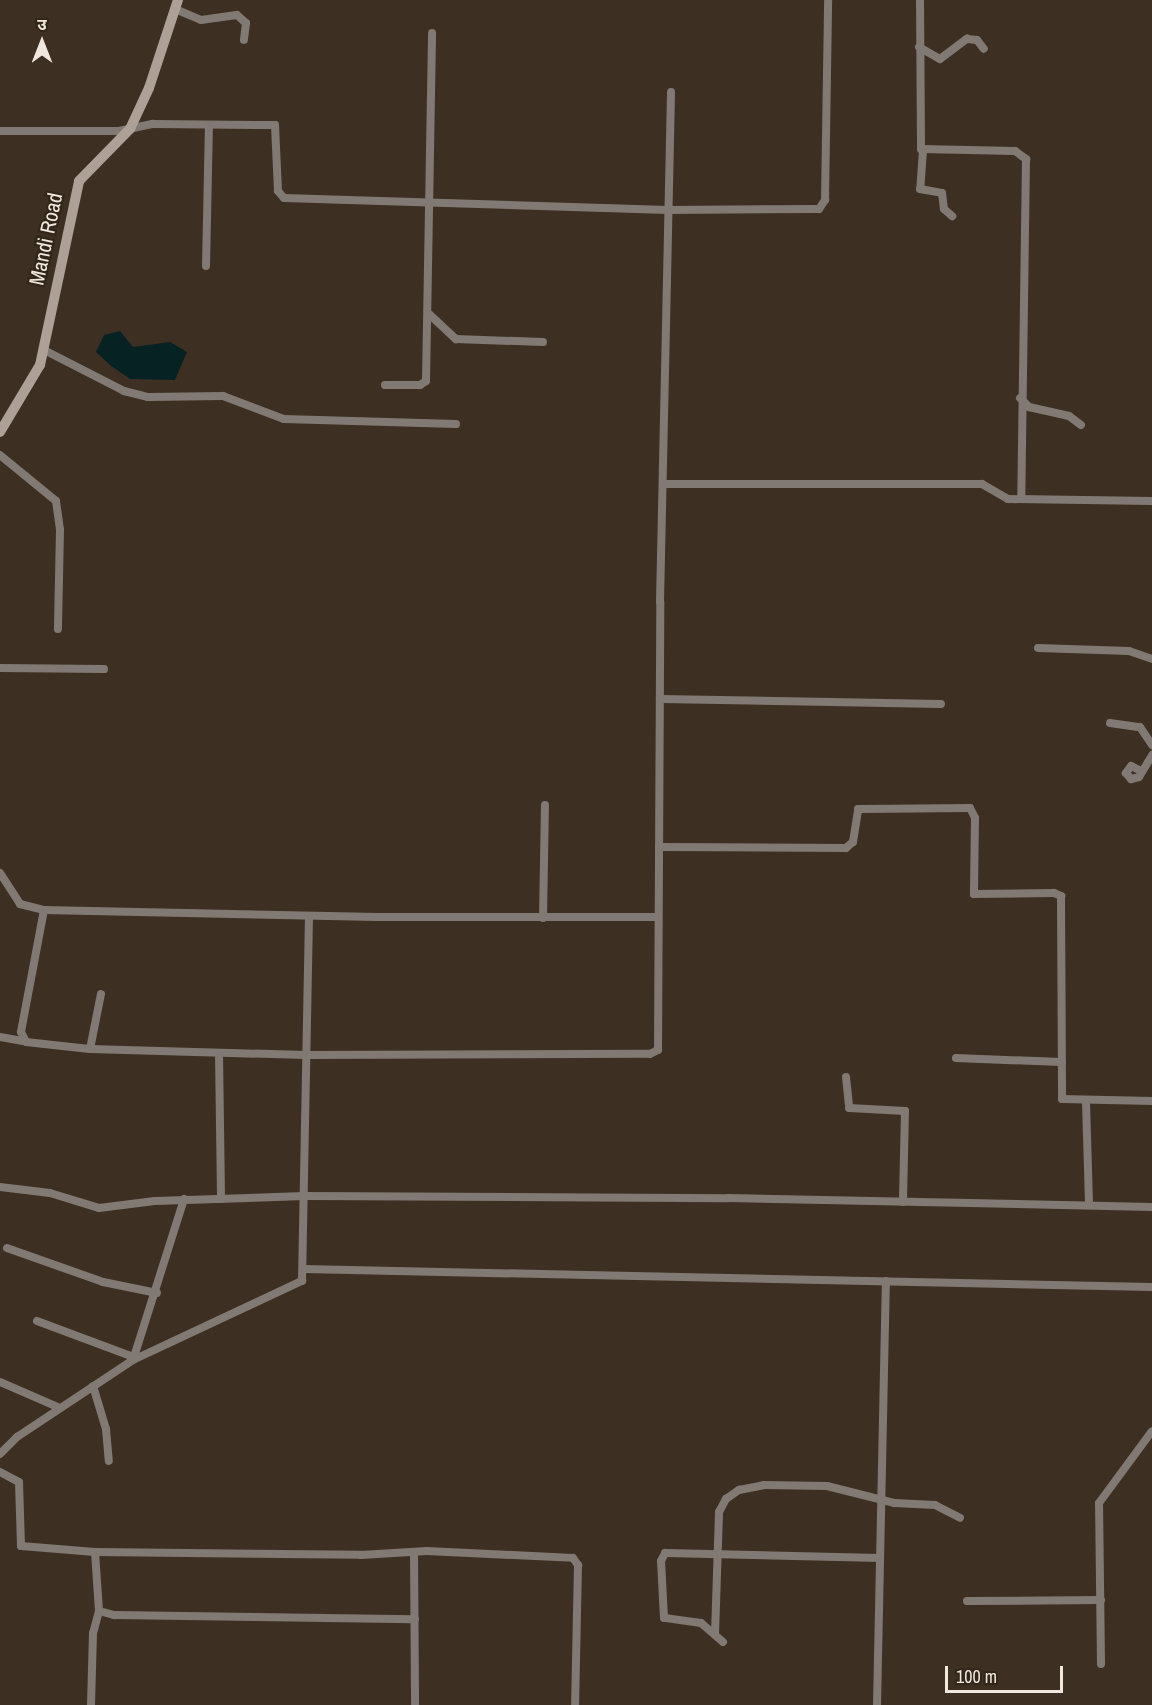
<!DOCTYPE html>
<html>
<head>
<meta charset="utf-8">
<style>
	body { margin:0 }
	#map { position:relative; width:1152px; height:1705px; overflow:hidden; background:#3d3023; font-family:"Archivo Narrow","Noto Sans Devanagari",sans-serif }
	div>[style] { position:absolute }
	.water>* { inset:0; background:#072222 }
	.street>* { height:8px; margin:-4px; padding:0 4px; transform-origin:4px; border-radius:4px; background:#817973 }
	.secondary>* { height:10px; margin:-5px; padding:0 5px; transform-origin:5px; border-radius:5px; background:#ada097 }
	span { translate:-50% -50%; white-space:nowrap; text-align:center; line-height:1.15; -webkit-text-stroke:4.5px #322619; paint-order:stroke }
	.street-label { font-size:21px; color:#f0e8df }
	.north { position:absolute; left:12px; top:12px; width:60px; height:60px; -webkit-text-stroke:4px #322619; paint-order:stroke; rotate:0deg; font-size:16px; font-weight:700; line-height:24px; text-align:center; color:#f0e8df }
	.north::after { content:''; display:block; margin:auto; width:21px; height:27px; background:#f0e8df; clip-path:polygon(50% 0,100% 100%,50% 72%,0 100%) }
	.scale { position:absolute; left:945px; top:1666px; width:118px; height:27px; box-sizing:border-box; border:3px solid #f0e8df; border-top:0; padding-left:8px; font-size:18px; line-height:21px; white-space:nowrap; color:#f0e8df; -webkit-text-stroke:4px #322619; paint-order:stroke }
</style>
</head>
<body>
<div id="map">
	<div class="water">
		<i style="clip-path:polygon(120px 331px,133px 347px,170px 342px,187px 352px,175px 380px,130px 379px,110px 365px,96px 352px,104px 335px)"></i>
	</div>
	<div class="street">
		<i style="left:920px;top:0;width:149px;rotate:89.6deg"></i>
		<i style="left:921px;top:149px;width:94px;rotate:1.2deg"></i>
		<i style="left:1015px;top:151px;width:14px;rotate:36deg"></i>
		<i style="left:1026px;top:159px;width:340px;rotate:90.8deg"></i>
		<i style="left:175px;top:9px;width:28px;rotate:23deg"></i>
		<i style="left:201px;top:20px;width:36px;rotate:-8deg"></i>
		<i style="left:237px;top:15px;width:12px;rotate:42deg"></i>
		<i style="left:246px;top:23px;width:17px;rotate:97deg"></i>
		<i style="left:919px;top:47px;width:24px;rotate:30deg"></i>
		<i style="left:940px;top:59px;width:34px;rotate:-37deg"></i>
		<i style="left:967px;top:39px;width:10px;rotate:6deg"></i>
		<i style="left:977px;top:40px;width:11px;rotate:52deg"></i>
		<i style="left:0;top:131px;width:119px"></i>
		<i style="left:119px;top:131px;width:35px;rotate:-12deg"></i>
		<i style="left:153px;top:124px;width:122px;rotate:0.5deg"></i>
		<i style="left:275px;top:125px;width:66px;rotate:87.4deg"></i>
		<i style="left:278px;top:191px;width:9px;rotate:49deg"></i>
		<i style="left:284px;top:198px;width:384px;rotate:1.8deg"></i>
		<i style="left:668px;top:210px;width:151px;rotate:-0.4deg"></i>
		<i style="left:819px;top:209px;width:11px;rotate:-56deg"></i>
		<i style="left:825px;top:200px;width:200px;rotate:-89.1deg"></i>
		<i style="left:923px;top:150px;width:39px;rotate:94deg"></i>
		<i style="left:920px;top:189px;width:22px;rotate:10deg"></i>
		<i style="left:942px;top:193px;width:16px;rotate:83deg"></i>
		<i style="left:944px;top:209px;width:11px;rotate:41deg"></i>
		<i style="left:206px;top:266px;width:139px;rotate:-88.8deg"></i>
		<i style="left:429px;top:314px;width:37px;rotate:43deg"></i>
		<i style="left:456px;top:339px;width:87px;rotate:2deg"></i>
		<i style="left:44px;top:350px;width:90px;rotate:27.1deg"></i>
		<i style="left:124px;top:391px;width:25px;rotate:14deg"></i>
		<i style="left:148px;top:397px;width:75px;rotate:-0.8deg"></i>
		<i style="left:223px;top:396px;width:65px;rotate:20.7deg"></i>
		<i style="left:284px;top:419px;width:172px;rotate:1.7deg"></i>
		<i style="left:385px;top:385px;width:35px"></i>
		<i style="left:420px;top:385px;width:7px;rotate:-34deg"></i>
		<i style="left:426px;top:381px;width:348px;rotate:-89deg"></i>
		<i style="left:1020px;top:398px;width:13px;rotate:45deg"></i>
		<i style="left:1029px;top:407px;width:41px;rotate:12.7deg"></i>
		<i style="left:1069px;top:416px;width:15px;rotate:37deg"></i>
		<i style="left:0;top:455px;width:72px;rotate:39.4deg"></i>
		<i style="left:56px;top:501px;width:29px;rotate:82deg"></i>
		<i style="left:60px;top:530px;width:99px;rotate:91.2deg"></i>
		<i style="left:663px;top:484px;width:319px"></i>
		<i style="left:982px;top:484px;width:30px;rotate:30deg"></i>
		<i style="left:1008px;top:499px;width:144px;rotate:0.8deg"></i>
		<i style="left:1038px;top:648px;width:91px;rotate:1.9deg"></i>
		<i style="left:1129px;top:651px;width:24px;rotate:19deg"></i>
		<i style="left:0;top:668px;width:104px;rotate:0.6deg"></i>
		<i style="left:660px;top:699px;width:281px;rotate:1deg"></i>
		<i style="left:1110px;top:723px;width:30px;rotate:8deg"></i>
		<i style="left:1140px;top:727px;width:22px;rotate:56deg"></i>
		<i style="left:1141px;top:771px;width:11px;rotate:-153deg"></i>
		<i style="left:1131px;top:766px;width:9px;rotate:126deg"></i>
		<i style="left:1126px;top:773px;width:8px;rotate:50deg"></i>
		<i style="left:1131px;top:779px;width:8px;rotate:-14deg"></i>
		<i style="left:1139px;top:777px;width:26px;rotate:-59deg"></i>
		<i style="left:659px;top:847px;width:187px;rotate:0.3deg"></i>
		<i style="left:846px;top:848px;width:9px;rotate:-41deg"></i>
		<i style="left:853px;top:842px;width:33px;rotate:-81deg"></i>
		<i style="left:858px;top:809px;width:112px;rotate:-0.5deg"></i>
		<i style="left:970px;top:808px;width:11px;rotate:63deg"></i>
		<i style="left:975px;top:818px;width:76px;rotate:90.8deg"></i>
		<i style="left:974px;top:894px;width:80px;rotate:-0.7deg"></i>
		<i style="left:1054px;top:893px;width:8px;rotate:23deg"></i>
		<i style="left:1061px;top:896px;width:203px;rotate:89.7deg"></i>
		<i style="left:1062px;top:1099px;width:90px;rotate:1.3deg"></i>
		<i style="left:0;top:873px;width:37px;rotate:57deg"></i>
		<i style="left:20px;top:904px;width:25px;rotate:14deg"></i>
		<i style="left:44px;top:910px;width:333px;rotate:1.2deg"></i>
		<i style="left:377px;top:917px;width:281px"></i>
		<i style="left:44px;top:910px;width:124px;rotate:100.7deg"></i>
		<i style="left:21px;top:1032px;width:11px;rotate:63deg"></i>
		<i style="left:26px;top:1042px;width:64px;rotate:6.2deg"></i>
		<i style="left:90px;top:1049px;width:217px;rotate:1.6deg"></i>
		<i style="left:307px;top:1055px;width:343px;rotate:-0.2deg"></i>
		<i style="left:650px;top:1054px;width:9px;rotate:-27deg"></i>
		<i style="left:658px;top:1050px;width:448px;rotate:-89.7deg"></i>
		<i style="left:660px;top:602px;width:510px;rotate:-88.76deg"></i>
		<i style="left:543px;top:918px;width:113px;rotate:-89deg"></i>
		<i style="left:0;top:1037px;width:23px;rotate:10deg"></i>
		<i style="left:90px;top:1049px;width:56px;rotate:-78.7deg"></i>
		<i style="left:219px;top:1053px;width:146px;rotate:89.2deg"></i>
		<i style="left:956px;top:1058px;width:106px;rotate:2.2deg"></i>
		<i style="left:846px;top:1077px;width:31px;rotate:84deg"></i>
		<i style="left:849px;top:1108px;width:56px;rotate:3.1deg"></i>
		<i style="left:905px;top:1111px;width:91px;rotate:91.3deg"></i>
		<i style="left:1086px;top:1102px;width:103px;rotate:88.3deg"></i>
		<i style="left:0;top:1187px;width:50px;rotate:6.8deg"></i>
		<i style="left:50px;top:1193px;width:51px;rotate:17deg"></i>
		<i style="left:99px;top:1208px;width:56px;rotate:-7.1deg"></i>
		<i style="left:155px;top:1201px;width:150px;rotate:-1.9deg"></i>
		<i style="left:305px;top:1196px;width:423px;rotate:0.3deg"></i>
		<i style="left:728px;top:1198px;width:424px;rotate:1.2deg"></i>
		<i style="left:7px;top:1248px;width:102px;rotate:19.5deg"></i>
		<i style="left:103px;top:1282px;width:55px;rotate:11.5deg"></i>
		<i style="left:304px;top:1269px;width:848px;rotate:1.22deg"></i>
		<i style="left:37px;top:1321px;width:103px;rotate:20.4deg"></i>
		<i style="left:133px;top:1360px;width:169px;rotate:-72.4deg"></i>
		<i style="left:0;top:1382px;width:65px;rotate:23.4deg"></i>
		<i style="left:93px;top:1386px;width:45px;rotate:73.2deg"></i>
		<i style="left:106px;top:1429px;width:32px;rotate:85deg"></i>
		<i style="left:0;top:1454px;width:24px;rotate:-45deg"></i>
		<i style="left:17px;top:1437px;width:139px;rotate:-33.6deg"></i>
		<i style="left:133px;top:1360px;width:187px;rotate:-25.1deg"></i>
		<i style="left:302px;top:1281px;width:365px;rotate:-88.9deg"></i>
		<i style="left:0;top:1472px;width:21px;rotate:28deg"></i>
		<i style="left:19px;top:1482px;width:64px;rotate:88.2deg"></i>
		<i style="left:21px;top:1546px;width:74px;rotate:4.6deg"></i>
		<i style="left:95px;top:1552px;width:59px;rotate:86.1deg"></i>
		<i style="left:99px;top:1611px;width:23px;rotate:105deg"></i>
		<i style="left:93px;top:1633px;width:72px;rotate:91.6deg"></i>
		<i style="left:95px;top:1552px;width:266px;rotate:0.6deg"></i>
		<i style="left:361px;top:1555px;width:66px;rotate:-3.5deg"></i>
		<i style="left:427px;top:1551px;width:146px;rotate:2.7deg"></i>
		<i style="left:573px;top:1558px;width:9px;rotate:54deg"></i>
		<i style="left:578px;top:1565px;width:140px;rotate:91.2deg"></i>
		<i style="left:414px;top:1552px;width:153px;rotate:89.6deg"></i>
		<i style="left:967px;top:1601px;width:134px;rotate:-0.4deg"></i>
		<i style="left:99px;top:1611px;width:16px;rotate:15deg"></i>
		<i style="left:114px;top:1615px;width:301px;rotate:0.8deg"></i>
		<i style="left:715px;top:1634px;width:122px;rotate:-88.1deg"></i>
		<i style="left:719px;top:1512px;width:15px;rotate:-62deg"></i>
		<i style="left:726px;top:1499px;width:16px;rotate:-35deg"></i>
		<i style="left:739px;top:1490px;width:25px;rotate:-11deg"></i>
		<i style="left:764px;top:1485px;width:63px;rotate:0.9deg"></i>
		<i style="left:827px;top:1486px;width:69px;rotate:14.2deg"></i>
		<i style="left:894px;top:1503px;width:41px;rotate:2.8deg"></i>
		<i style="left:935px;top:1505px;width:28px;rotate:27deg"></i>
		<i style="left:723px;top:1642px;width:29px;rotate:-139deg"></i>
		<i style="left:701px;top:1623px;width:37px;rotate:-172deg"></i>
		<i style="left:664px;top:1618px;width:57px;rotate:-93deg"></i>
		<i style="left:661px;top:1561px;width:9px;rotate:-63deg"></i>
		<i style="left:665px;top:1553px;width:215px;rotate:1.3deg"></i>
		<i style="left:1101px;top:1664px;width:161px;rotate:-90.7deg"></i>
		<i style="left:1099px;top:1503px;width:89px;rotate:-53.6deg"></i>
		<i style="left:877px;top:1705px;width:424px;rotate:-88.8deg"></i>
	</div>
	<div class="secondary">
		<i style="left:0;top:432px;width:78px;rotate:-59.2deg"></i>
		<i style="left:40px;top:365px;width:188px;rotate:-78deg"></i>
		<i style="left:79px;top:181px;width:73px;rotate:-45.6deg"></i>
		<i style="left:130px;top:129px;width:45px;rotate:-65.1deg"></i>
		<i style="left:149px;top:88px;width:93px;rotate:-71.8deg"></i>
	</div>
	<div class="street-label">
		<span style="left:46px;top:239px;rotate:-78deg">Mandi Road</span>
	</div>
	<div class="north">उ</div>
	<div class="scale">100 m</div>
</div>
</body>
</html>
